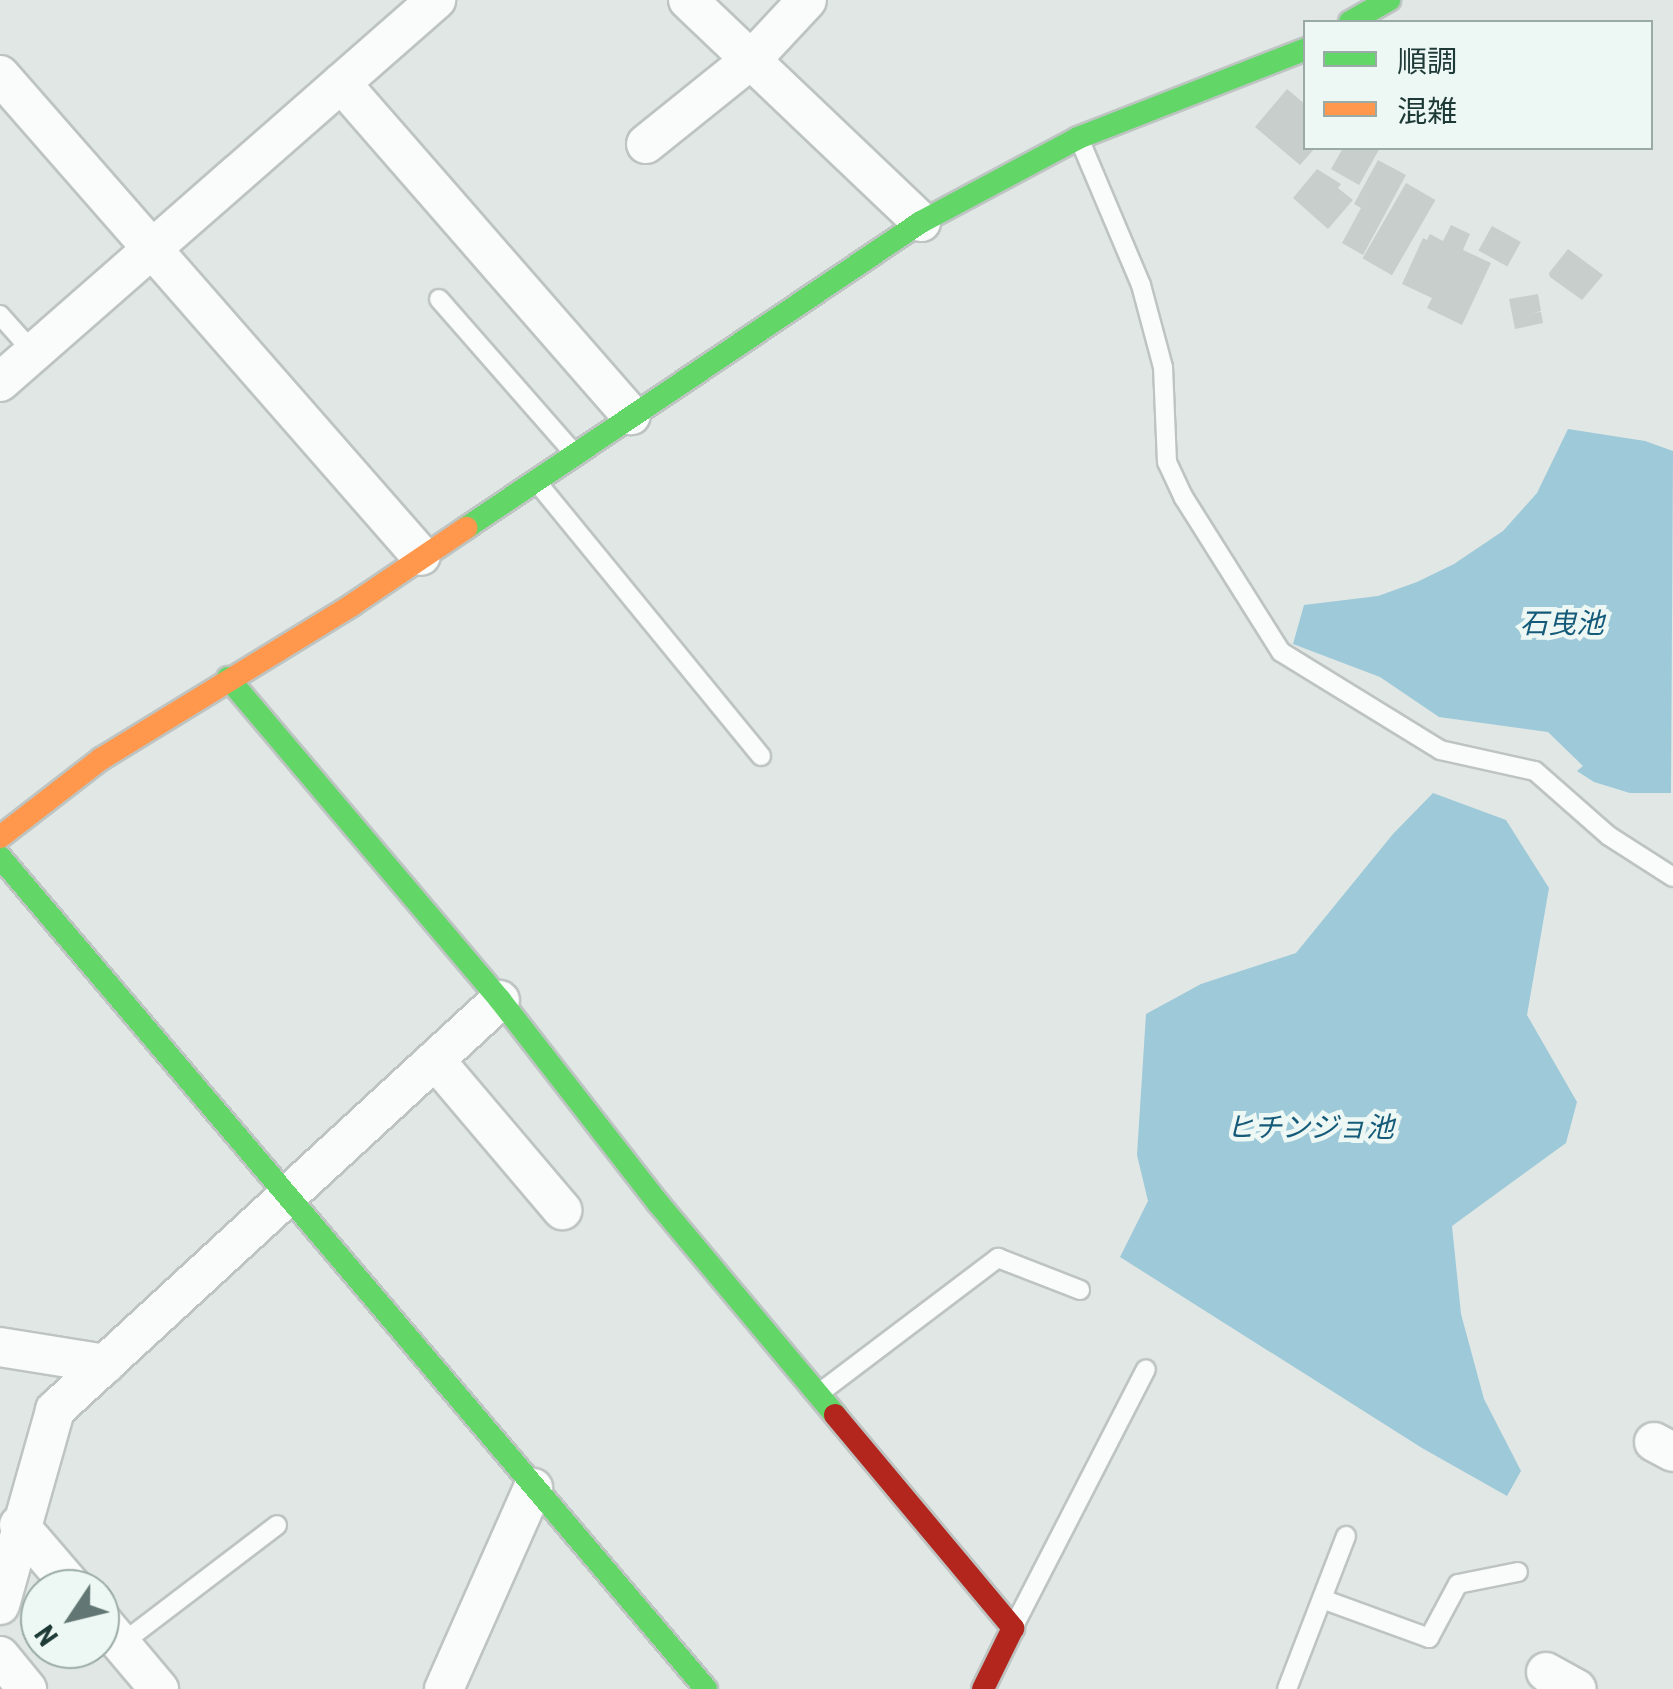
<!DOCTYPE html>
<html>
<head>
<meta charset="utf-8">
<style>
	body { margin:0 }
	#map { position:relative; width:1673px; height:1689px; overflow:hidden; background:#e0e7e5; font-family:"Roboto Condensed","Noto Sans JP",sans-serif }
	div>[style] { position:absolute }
	.water>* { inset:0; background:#9dc9d9 }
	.building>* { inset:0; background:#c7cecc; transform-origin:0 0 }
	.roads { filter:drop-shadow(2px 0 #bdc4c2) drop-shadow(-2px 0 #bdc4c2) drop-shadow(0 2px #bdc4c2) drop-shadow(0 -2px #bdc4c2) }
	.lane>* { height:18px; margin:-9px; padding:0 9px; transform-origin:9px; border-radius:9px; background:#fafbfb }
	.street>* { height:38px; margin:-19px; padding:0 19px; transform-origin:19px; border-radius:19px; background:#fafbfb }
	.fast>* { height:22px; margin:-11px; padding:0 11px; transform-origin:11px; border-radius:11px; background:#63d668 }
	.slow>* { height:22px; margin:-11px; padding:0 11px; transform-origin:11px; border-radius:11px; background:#ff974d }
	.jam>* { height:22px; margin:-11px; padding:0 11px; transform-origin:11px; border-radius:11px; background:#b3261e }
	span { translate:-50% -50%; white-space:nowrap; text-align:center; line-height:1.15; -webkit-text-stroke:9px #edf7f3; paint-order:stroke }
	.water-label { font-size:28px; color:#155b79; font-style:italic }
	.legend { position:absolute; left:1303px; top:20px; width:350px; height:130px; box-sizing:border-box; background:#edf7f3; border:2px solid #9aaba7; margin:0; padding:12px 18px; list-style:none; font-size:30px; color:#1e3a36 }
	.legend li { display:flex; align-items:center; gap:20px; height:50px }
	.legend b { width:50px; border:2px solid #9aaba7 }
	.north { position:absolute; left:20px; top:1569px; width:100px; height:100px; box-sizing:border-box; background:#edf7f3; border:2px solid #9aaba7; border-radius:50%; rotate:235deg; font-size:28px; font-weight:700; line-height:40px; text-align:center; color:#1e3a36 }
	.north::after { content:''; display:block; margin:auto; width:35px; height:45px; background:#627773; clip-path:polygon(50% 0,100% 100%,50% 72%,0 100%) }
</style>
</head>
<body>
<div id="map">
	<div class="water">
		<i style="clip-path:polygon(1568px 429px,1645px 441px,1673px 451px,1671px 793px,1630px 793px,1594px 782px,1577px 771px,1583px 766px,1548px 732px,1439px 717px,1380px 677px,1293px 644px,1304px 605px,1378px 596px,1417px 582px,1454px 564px,1503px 531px,1537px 493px)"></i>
		<i style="clip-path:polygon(1433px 793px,1506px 820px,1549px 888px,1527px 1015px,1577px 1102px,1566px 1143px,1452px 1226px,1461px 1314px,1484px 1399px,1521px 1471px,1507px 1496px,1422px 1448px,1120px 1257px,1148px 1201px,1137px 1155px,1146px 1014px,1201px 984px,1296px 953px,1393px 834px)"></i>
	</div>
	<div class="building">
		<i style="clip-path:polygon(1287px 89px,1306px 105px,1306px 148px,1315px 148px,1300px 165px,1255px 127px)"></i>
		<i style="clip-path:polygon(1343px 148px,1380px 148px,1359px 185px,1331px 169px)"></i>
		<i style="clip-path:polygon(1378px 160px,1406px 175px,1363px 255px,1342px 243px,1361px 208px,1354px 204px)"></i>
		<i style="clip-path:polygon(1317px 169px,1341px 184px,1338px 188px,1353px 200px,1328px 229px,1293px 198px)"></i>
		<i style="left:1406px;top:183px;width:34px;height:87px;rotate:30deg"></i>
		<i style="clip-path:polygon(1451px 225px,1470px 234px,1463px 250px,1491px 263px,1462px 325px,1427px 308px,1432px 298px,1402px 284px,1423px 238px,1427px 240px,1430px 234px,1443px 241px)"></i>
		<i style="left:1492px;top:226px;width:33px;height:28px;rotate:29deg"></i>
		<i style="clip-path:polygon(1568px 249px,1603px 275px,1582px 300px,1550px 277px,1549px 273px)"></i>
		<i style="clip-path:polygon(1538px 294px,1541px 311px,1533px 313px,1541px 312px,1543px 323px,1515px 329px,1509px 299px)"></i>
	</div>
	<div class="roads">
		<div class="lane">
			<i style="left:1081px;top:143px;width:154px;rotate:67.1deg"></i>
			<i style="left:1141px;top:285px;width:85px;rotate:75deg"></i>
			<i style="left:1163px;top:367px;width:95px;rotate:87.6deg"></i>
			<i style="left:1167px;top:462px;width:40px;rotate:65deg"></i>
			<i style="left:1184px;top:498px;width:182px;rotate:57.8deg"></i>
			<i style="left:1281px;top:652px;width:187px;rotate:31.6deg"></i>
			<i style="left:1440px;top:750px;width:97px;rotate:12.5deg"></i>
			<i style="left:1535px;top:771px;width:98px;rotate:41.3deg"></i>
			<i style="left:1609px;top:836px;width:76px;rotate:32.6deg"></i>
			<i style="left:439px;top:299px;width:205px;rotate:48.8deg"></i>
			<i style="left:0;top:315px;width:50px;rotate:48.3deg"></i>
			<i style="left:540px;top:486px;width:349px;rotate:50.7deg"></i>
			<i style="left:822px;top:1391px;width:221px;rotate:-37.1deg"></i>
			<i style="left:998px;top:1258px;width:88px;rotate:21.3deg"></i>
			<i style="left:1322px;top:1599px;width:114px;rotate:20deg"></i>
			<i style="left:1429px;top:1638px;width:61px;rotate:-61.8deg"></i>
			<i style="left:1458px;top:1584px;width:61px;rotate:-11.3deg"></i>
			<i style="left:1016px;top:1622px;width:284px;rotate:-62.8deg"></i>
			<i style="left:121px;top:1644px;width:196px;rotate:-37.3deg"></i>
			<i style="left:1287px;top:1689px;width:164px;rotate:-68.9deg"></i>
		</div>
		<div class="street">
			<i style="left:688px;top:0;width:322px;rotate:43.6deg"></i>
			<i style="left:0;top:75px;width:639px;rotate:48.81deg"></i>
			<i style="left:341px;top:83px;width:441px;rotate:48.9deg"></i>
			<i style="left:646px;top:144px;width:137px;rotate:-38.8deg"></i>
			<i style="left:753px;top:58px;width:79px;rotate:-47deg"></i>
			<i style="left:0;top:382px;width:580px;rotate:-41.22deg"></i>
			<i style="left:435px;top:1060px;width:197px;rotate:49.7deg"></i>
			<i style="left:0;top:1347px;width:107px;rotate:9.1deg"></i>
			<i style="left:1654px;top:1442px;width:21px;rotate:28deg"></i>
			<i style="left:19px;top:1525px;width:84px;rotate:49.3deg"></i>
			<i style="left:0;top:1605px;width:203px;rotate:-74.2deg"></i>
			<i style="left:55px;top:1410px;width:605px;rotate:-42.66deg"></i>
			<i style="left:100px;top:1619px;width:92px;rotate:49.9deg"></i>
			<i style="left:0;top:1656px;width:43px;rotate:50.7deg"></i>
			<i style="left:1546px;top:1672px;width:35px;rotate:29deg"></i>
			<i style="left:444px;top:1689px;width:220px;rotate:-66.1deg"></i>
		</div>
		<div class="fast">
			<i style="left:1350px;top:22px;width:45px;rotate:-29.4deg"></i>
			<i style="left:466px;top:528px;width:548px;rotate:-33.92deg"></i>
			<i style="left:921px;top:222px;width:178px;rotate:-28.1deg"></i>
			<i style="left:1078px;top:138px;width:245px;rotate:-21.3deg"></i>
			<i style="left:228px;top:678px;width:422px;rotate:49.8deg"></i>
			<i style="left:500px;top:1000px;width:257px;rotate:52.1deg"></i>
			<i style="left:658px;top:1203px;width:276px;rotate:50.1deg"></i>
			<i style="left:0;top:857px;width:1091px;rotate:49.68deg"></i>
		</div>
		<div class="slow">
			<i style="left:0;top:837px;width:128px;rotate:-37.7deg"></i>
			<i style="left:101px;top:759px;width:294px;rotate:-31.5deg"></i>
			<i style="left:352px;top:605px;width:138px;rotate:-34deg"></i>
		</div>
		<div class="jam">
			<i style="left:835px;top:1415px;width:278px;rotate:50.1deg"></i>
			<i style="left:1013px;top:1628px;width:68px;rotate:116.2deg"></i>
		</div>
	</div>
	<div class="water-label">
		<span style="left:1562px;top:624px">石曳池</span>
		<span style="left:1310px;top:1128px">ヒチンジョ池</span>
	</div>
	<ul class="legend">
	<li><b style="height:12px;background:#63d668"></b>順調</li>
	<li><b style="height:12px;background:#ff974d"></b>混雑</li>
	</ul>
	<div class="north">N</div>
</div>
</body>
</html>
